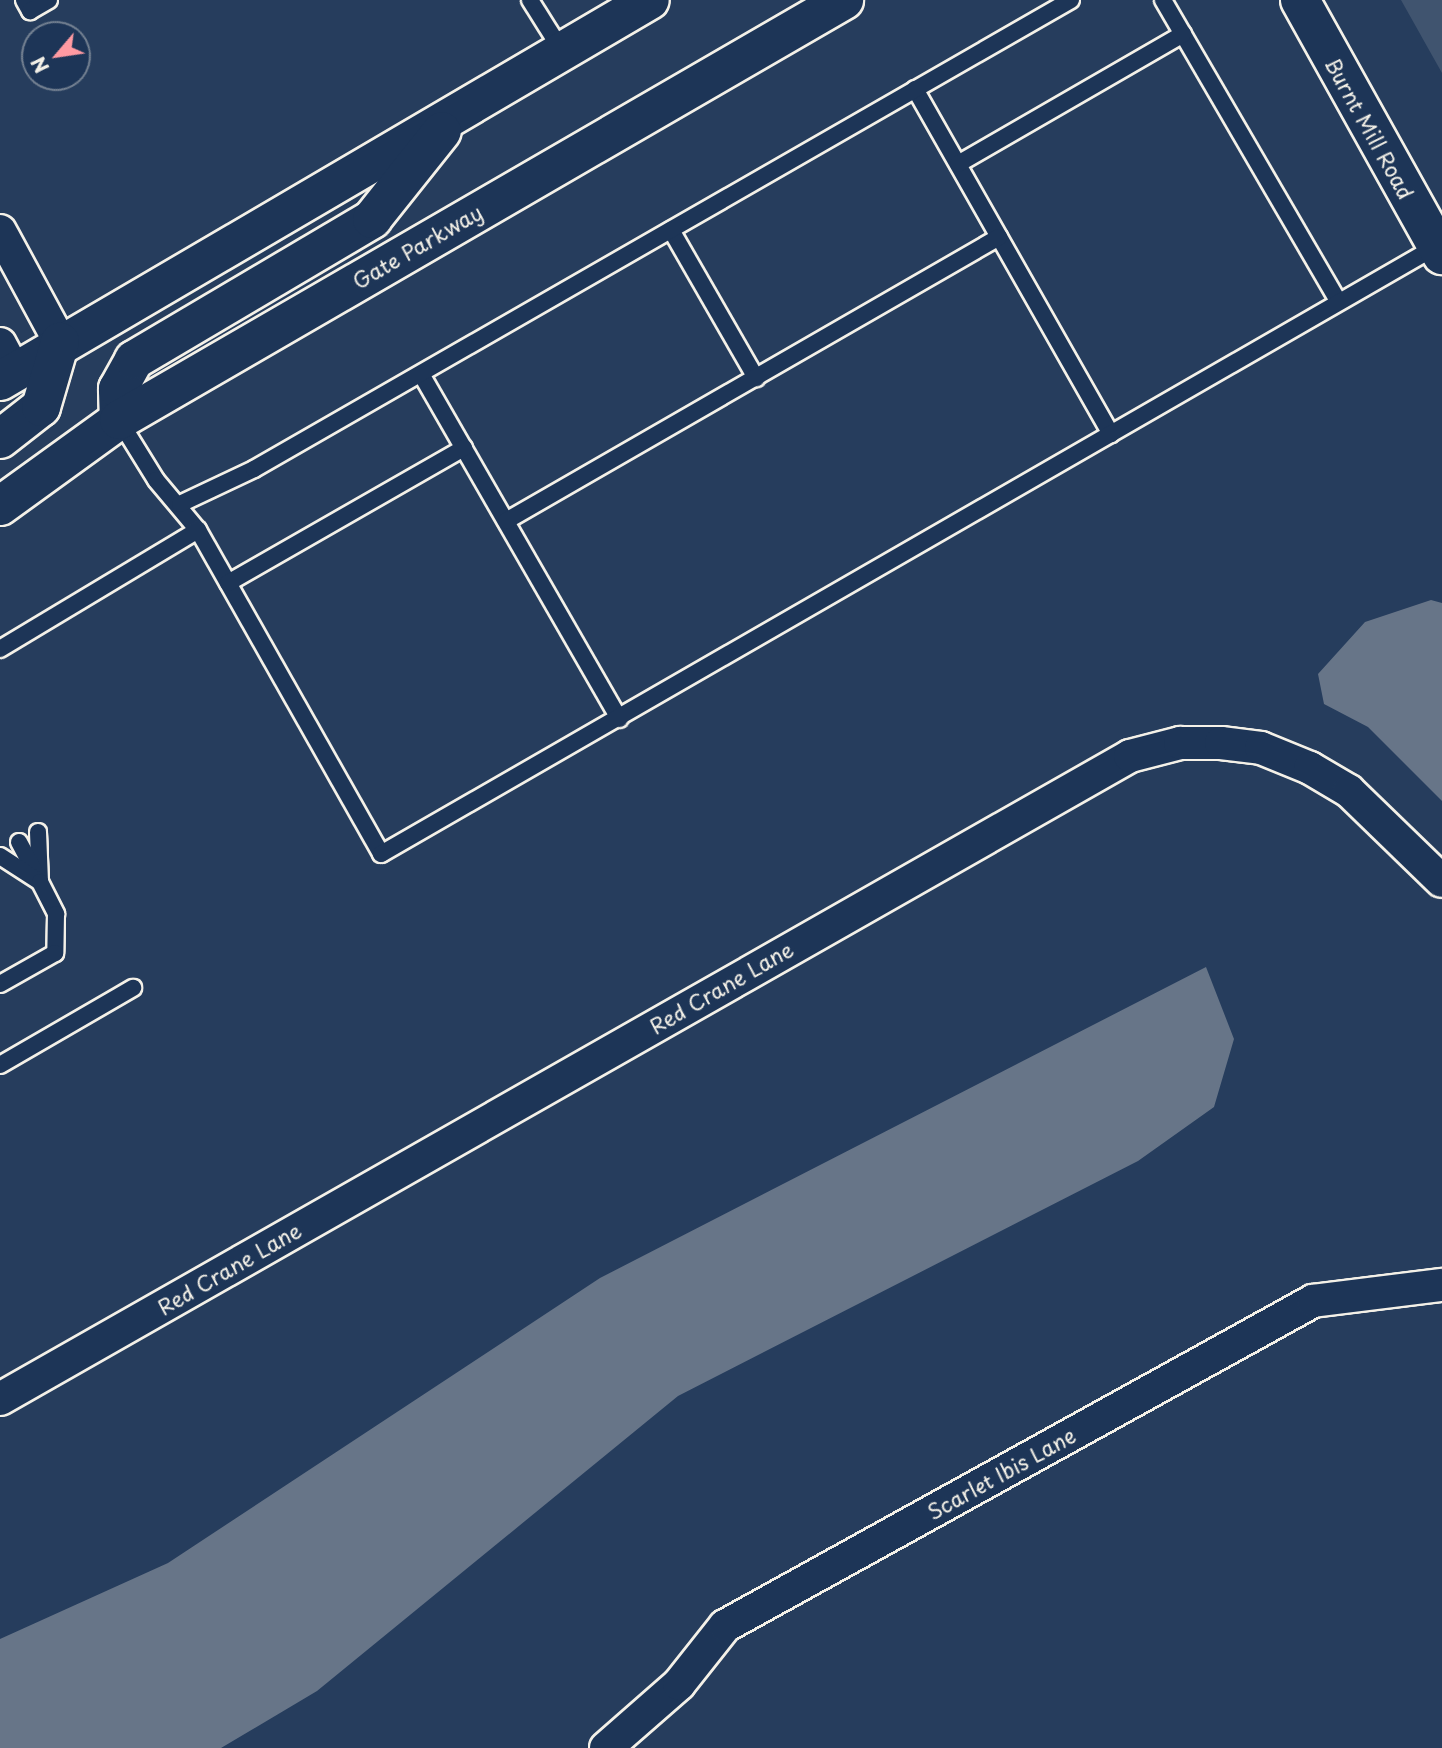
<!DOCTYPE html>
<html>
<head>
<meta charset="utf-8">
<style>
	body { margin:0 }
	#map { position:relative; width:1442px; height:1748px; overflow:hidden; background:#263d5d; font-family:"Playpen Sans",sans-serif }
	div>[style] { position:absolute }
	.green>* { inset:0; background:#40546f }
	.water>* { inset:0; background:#677588 }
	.roads { filter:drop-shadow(2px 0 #f4f1e8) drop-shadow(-2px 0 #f4f1e8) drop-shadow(0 2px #f4f1e8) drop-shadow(0 -2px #f4f1e8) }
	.lane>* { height:16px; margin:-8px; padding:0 8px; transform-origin:8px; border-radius:8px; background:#1d3557 }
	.street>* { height:32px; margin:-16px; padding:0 16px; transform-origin:16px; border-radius:16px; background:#1d3557 }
	.secondary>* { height:38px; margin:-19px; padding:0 19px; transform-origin:19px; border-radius:19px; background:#1d3557 }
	span { translate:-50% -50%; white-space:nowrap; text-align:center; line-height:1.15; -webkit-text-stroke:7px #1d3557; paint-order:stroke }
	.street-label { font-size:21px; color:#f4f1e8 }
	.north { position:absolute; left:21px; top:21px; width:70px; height:70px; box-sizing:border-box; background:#1d3557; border:2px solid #738091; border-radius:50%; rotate:241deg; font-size:19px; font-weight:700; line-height:28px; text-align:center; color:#f4f1e8 }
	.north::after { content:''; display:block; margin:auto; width:24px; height:32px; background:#ff9aa2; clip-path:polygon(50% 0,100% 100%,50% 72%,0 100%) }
</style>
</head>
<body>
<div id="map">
	<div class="green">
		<i style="clip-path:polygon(1401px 0,1442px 0,1442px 73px)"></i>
	</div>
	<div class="water">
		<i style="clip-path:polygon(1431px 600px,1442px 603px,1442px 801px,1368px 727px,1324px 704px,1318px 674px,1365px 622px)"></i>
		<i style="clip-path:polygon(1206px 967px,1234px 1039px,1214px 1107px,1138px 1161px,678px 1396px,317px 1691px,221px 1748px,0 1748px,0 1639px,168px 1563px,600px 1278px)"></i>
	</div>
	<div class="roads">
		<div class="lane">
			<i style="left:24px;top:0;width:13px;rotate:61deg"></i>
			<i style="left:30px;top:11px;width:22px;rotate:-30deg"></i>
			<i style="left:530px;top:0;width:60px;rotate:57.9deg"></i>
			<i style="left:1163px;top:0;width:348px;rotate:59.8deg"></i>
			<i style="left:915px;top:89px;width:397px;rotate:60.4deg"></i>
			<i style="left:958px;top:164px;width:260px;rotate:-30deg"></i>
			<i style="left:671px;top:230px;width:171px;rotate:60.1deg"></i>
			<i style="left:421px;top:374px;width:398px;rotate:60.1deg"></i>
			<i style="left:119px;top:420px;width:70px;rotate:58.3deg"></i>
			<i style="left:156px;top:480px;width:65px;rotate:50deg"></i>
			<i style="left:198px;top:530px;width:372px;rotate:60.5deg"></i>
			<i style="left:381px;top:854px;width:1219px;rotate:-29.93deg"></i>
			<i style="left:180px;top:504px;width:82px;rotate:-25.3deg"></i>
			<i style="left:254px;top:469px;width:942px;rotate:-29.86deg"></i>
			<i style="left:506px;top:521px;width:569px;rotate:-29.94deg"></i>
			<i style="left:228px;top:583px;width:272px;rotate:-29.8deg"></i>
			<i style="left:0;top:649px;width:231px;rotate:-31deg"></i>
			<i style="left:38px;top:832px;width:50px;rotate:87.7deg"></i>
			<i style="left:19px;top:842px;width:40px;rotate:62deg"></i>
			<i style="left:0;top:856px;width:48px;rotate:33deg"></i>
			<i style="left:40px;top:882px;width:36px;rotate:63deg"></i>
			<i style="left:56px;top:914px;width:39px;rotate:91deg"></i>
			<i style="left:55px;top:953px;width:63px;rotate:150.6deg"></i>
			<i style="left:0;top:1065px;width:154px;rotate:-30.1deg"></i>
		</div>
		<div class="street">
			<i style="left:0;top:231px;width:126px;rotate:61.6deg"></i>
			<i style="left:0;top:344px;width:30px;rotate:62deg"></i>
			<i style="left:0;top:1399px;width:1300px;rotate:-29.64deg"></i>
			<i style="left:1130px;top:756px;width:52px;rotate:-14.6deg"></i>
			<i style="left:1180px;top:743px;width:41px"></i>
			<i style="left:1221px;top:743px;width:40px;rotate:7.1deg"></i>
			<i style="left:1261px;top:748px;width:53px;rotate:22.2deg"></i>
			<i style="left:1310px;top:768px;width:45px;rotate:30.5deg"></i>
			<i style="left:1349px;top:791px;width:129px;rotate:44.1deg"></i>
			<i style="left:606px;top:1748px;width:97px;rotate:-41.2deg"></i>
			<i style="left:679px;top:1684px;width:74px;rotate:-51.6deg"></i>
			<i style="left:725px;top:1626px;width:672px;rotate:-28.93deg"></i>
			<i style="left:1313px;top:1301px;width:130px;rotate:-7.1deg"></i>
		</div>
		<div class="secondary">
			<i style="left:1300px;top:0;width:292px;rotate:60.9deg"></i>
			<i style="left:0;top:381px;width:753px;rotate:-30.38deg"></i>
			<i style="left:119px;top:420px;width:31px;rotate:-92deg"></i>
			<i style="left:118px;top:389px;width:33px;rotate:-61deg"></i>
			<i style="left:134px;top:360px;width:277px;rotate:-30.6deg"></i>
			<i style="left:372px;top:219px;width:112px;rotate:-51.5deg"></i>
			<i style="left:0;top:439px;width:52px;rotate:-38deg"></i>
			<i style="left:41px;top:407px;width:68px;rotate:-73.7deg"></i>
			<i style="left:0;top:506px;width:147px;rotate:-35.9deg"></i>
			<i style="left:119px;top:420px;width:838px;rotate:-30.08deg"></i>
		</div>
	</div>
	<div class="street-label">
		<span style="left:1370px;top:128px;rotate:61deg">Burnt Mill Road</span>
		<span style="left:417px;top:246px;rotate:-30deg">Gate Parkway</span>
		<span style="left:721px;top:987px;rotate:-30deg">Red Crane Lane</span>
		<span style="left:229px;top:1268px;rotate:-30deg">Red Crane Lane</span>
		<span style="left:1001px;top:1473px;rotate:-29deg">Scarlet Ibis Lane</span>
	</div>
	<div class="north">N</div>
</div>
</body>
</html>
